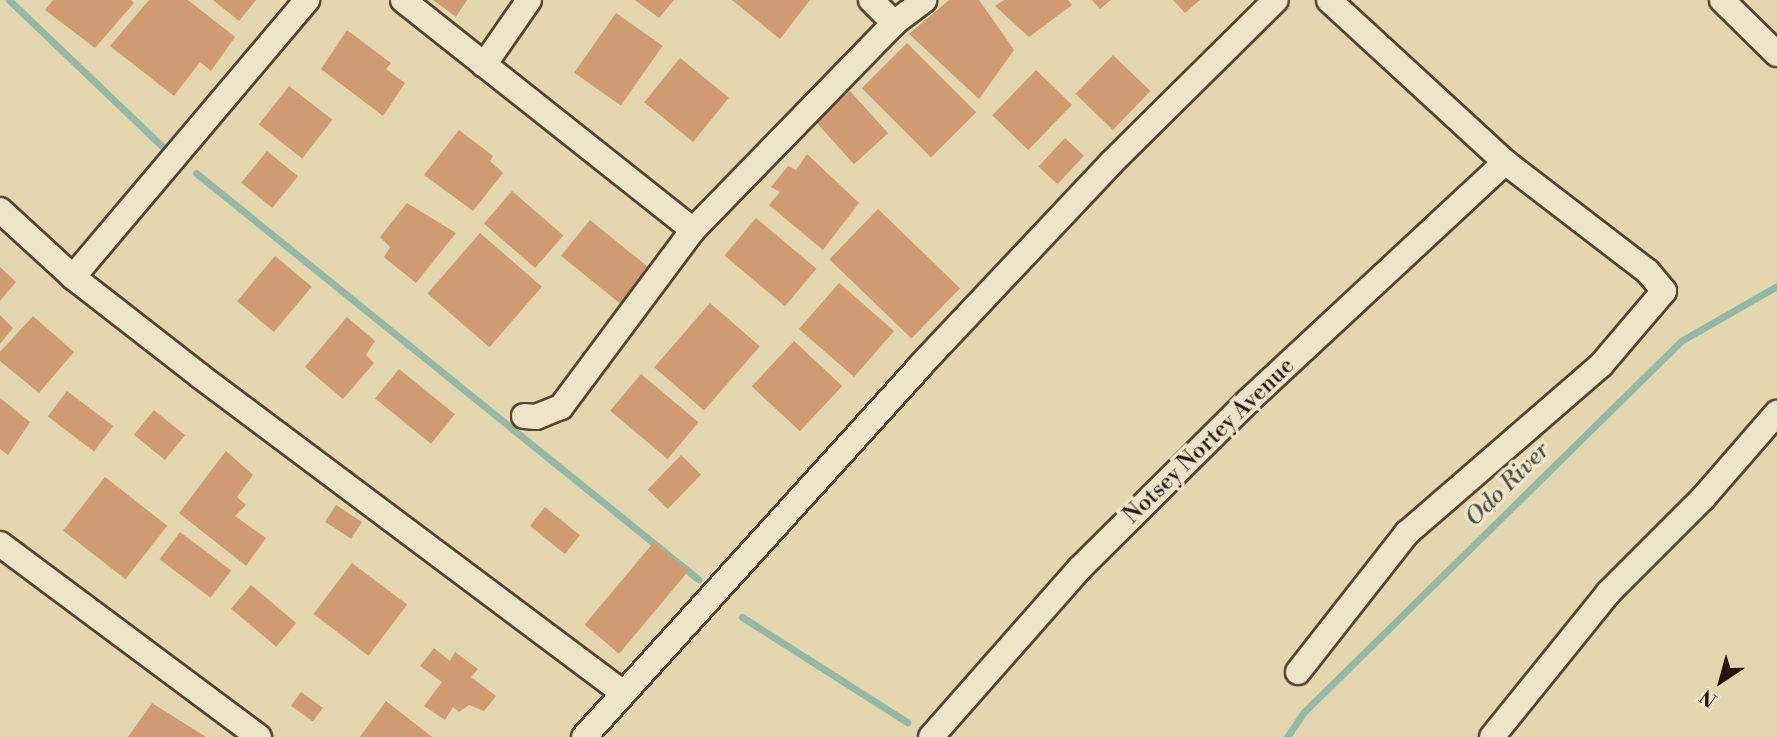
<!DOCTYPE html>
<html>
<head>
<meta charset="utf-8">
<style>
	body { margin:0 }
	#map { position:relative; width:1777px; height:737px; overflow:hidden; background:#e4d6ae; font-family:"Libre Bodoni",serif }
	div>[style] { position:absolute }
	.stream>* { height:7px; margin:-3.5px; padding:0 3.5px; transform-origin:3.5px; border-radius:3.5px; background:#96b9a7 }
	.building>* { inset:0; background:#d09b73; transform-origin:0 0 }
	.roads { filter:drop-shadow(2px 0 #564433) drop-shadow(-2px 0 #564433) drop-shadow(0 2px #564433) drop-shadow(0 -2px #564433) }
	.minor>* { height:24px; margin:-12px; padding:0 12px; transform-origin:12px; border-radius:12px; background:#ede4ca }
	span { translate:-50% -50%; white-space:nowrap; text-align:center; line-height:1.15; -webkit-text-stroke:7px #ede4ca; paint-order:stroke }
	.street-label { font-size:23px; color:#26130a }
	.water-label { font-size:24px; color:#4d4d41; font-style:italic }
	.north { position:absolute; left:1686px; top:646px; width:70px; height:70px; -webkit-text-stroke:5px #ede4ca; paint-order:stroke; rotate:216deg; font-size:19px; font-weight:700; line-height:28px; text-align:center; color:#26130a }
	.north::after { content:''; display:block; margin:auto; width:24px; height:32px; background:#26130a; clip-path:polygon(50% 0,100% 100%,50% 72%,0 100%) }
</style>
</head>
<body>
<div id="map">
	<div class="stream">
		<i style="left:9px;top:0;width:211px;rotate:43.7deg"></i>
		<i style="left:196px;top:173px;width:646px;rotate:38.96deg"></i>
		<i style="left:742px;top:617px;width:196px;rotate:32.5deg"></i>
		<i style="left:1287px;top:737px;width:30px;rotate:-56deg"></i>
		<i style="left:1304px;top:712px;width:529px;rotate:-44.54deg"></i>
		<i style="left:1681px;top:341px;width:111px;rotate:-29.8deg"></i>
	</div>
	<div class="building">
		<i style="clip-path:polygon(53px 0,131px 0,134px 3px,95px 48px,45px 10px)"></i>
		<i style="clip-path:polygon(149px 0,188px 0,235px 37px,211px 71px,200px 62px,174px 96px,110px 46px)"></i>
		<i style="clip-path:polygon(213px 0,256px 0,239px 21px)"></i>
		<i style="clip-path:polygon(433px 0,467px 0,456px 17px)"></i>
		<i style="clip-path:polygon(635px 0,674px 0,659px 18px)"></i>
		<i style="clip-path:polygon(732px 0,810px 0,780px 39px)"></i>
		<i style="clip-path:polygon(949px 0,979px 0,1014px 50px,979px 99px,909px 34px)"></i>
		<i style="clip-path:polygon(1004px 0,1068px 0,1072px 5px,1029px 37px,995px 6px)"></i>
		<i style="clip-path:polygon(1092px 0,1111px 0,1100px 9px)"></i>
		<i style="clip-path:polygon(1173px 0,1200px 0,1185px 13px)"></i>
		<i style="left:616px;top:13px;width:57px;height:73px;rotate:35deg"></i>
		<i style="clip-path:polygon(347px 30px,391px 63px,386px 69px,405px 83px,383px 116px,321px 69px)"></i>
		<i style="left:907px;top:43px;width:98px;height:64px;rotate:45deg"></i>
		<i style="left:1113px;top:55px;width:52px;height:54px;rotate:44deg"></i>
		<i style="left:680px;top:58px;width:63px;height:57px;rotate:39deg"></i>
		<i style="left:1036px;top:70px;width:50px;height:63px;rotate:44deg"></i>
		<i style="left:289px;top:86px;width:55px;height:49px;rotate:38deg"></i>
		<i style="left:850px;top:91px;width:57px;height:46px;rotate:48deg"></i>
		<i style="clip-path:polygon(459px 130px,493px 156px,490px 161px,503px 173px,473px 211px,424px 175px)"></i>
		<i style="left:1065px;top:138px;width:26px;height:39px;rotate:43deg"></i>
		<i style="left:267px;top:151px;width:40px;height:41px;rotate:39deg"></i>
		<i style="clip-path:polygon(807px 154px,859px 203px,823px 250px,769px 205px,780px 192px,771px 187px,788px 166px,796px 170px)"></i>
		<i style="left:512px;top:191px;width:68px;height:43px;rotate:41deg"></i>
		<i style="clip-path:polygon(407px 203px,456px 233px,416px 283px,384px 257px,390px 247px,380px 237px)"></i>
		<i style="left:878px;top:209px;width:114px;height:70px;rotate:44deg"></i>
		<i style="left:756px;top:218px;width:79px;height:49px;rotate:40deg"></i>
		<i style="left:590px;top:220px;width:85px;height:46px;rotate:39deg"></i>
		<i style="left:480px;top:233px;width:82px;height:80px;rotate:41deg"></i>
		<i style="left:275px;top:256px;width:48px;height:59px;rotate:40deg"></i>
		<i style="clip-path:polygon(0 267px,16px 282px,0 301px)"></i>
		<i style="left:839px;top:283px;width:73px;height:61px;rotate:41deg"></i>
		<i style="left:710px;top:303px;width:66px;height:85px;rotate:41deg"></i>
		<i style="clip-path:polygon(0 315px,13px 328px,0 344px)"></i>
		<i style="clip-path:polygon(33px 316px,74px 352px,39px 393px,0 361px,0 352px)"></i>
		<i style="clip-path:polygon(347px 317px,375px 341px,366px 355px,374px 363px,343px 399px,305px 367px)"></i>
		<i style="left:794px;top:341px;width:66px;height:62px;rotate:43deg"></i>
		<i style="left:399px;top:369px;width:72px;height:38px;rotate:39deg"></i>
		<i style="left:641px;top:374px;width:75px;height:48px;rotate:40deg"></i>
		<i style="left:67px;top:391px;width:58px;height:32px;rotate:37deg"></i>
		<i style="clip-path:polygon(0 398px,30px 422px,8px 455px,0 449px)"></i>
		<i style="left:154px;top:410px;width:40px;height:32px;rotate:39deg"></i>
		<i style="clip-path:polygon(226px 451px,253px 475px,237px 497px,246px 505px,235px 516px,266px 538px,246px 566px,179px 513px)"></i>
		<i style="left:681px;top:455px;width:28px;height:48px;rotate:44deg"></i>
		<i style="left:105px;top:477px;width:79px;height:68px;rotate:38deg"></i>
		<i style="left:336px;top:505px;width:31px;height:20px;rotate:33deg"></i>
		<i style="left:545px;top:507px;width:45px;height:24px;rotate:39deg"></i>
		<i style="left:180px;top:532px;width:64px;height:34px;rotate:37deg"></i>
		<i style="left:654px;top:542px;width:45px;height:108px;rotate:40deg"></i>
		<i style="left:352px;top:563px;width:69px;height:64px;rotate:37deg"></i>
		<i style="left:251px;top:585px;width:59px;height:31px;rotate:40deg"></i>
		<i style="clip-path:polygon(434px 648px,450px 661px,455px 652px,478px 669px,471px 677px,496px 696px,484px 711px,469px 705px,459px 712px,453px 707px,445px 720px,424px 706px,442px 682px,420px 666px)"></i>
		<i style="left:301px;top:692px;width:27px;height:17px;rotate:36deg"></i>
		<i style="clip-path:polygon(386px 701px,432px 737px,360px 737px)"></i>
		<i style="clip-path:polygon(152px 703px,206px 737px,128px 737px)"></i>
	</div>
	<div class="roads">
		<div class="minor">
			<i style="left:403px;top:0;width:370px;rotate:38.4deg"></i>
			<i style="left:871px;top:0;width:33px;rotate:45deg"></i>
			<i style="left:1722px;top:0;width:77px;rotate:44.5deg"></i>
			<i style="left:484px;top:65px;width:79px;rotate:-55.3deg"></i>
			<i style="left:0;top:210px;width:99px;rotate:42.5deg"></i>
			<i style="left:73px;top:277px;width:161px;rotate:37.9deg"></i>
			<i style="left:200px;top:376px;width:527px;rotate:36.83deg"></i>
			<i style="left:73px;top:277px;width:363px;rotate:-49.8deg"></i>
			<i style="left:524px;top:416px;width:12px;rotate:5deg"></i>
			<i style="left:536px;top:417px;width:27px;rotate:-22deg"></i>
			<i style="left:561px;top:407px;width:221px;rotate:-53.3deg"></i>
			<i style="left:693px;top:230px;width:289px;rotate:-45.8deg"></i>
			<i style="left:894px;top:23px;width:38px;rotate:-37deg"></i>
			<i style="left:0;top:544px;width:323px;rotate:36.7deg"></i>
			<i style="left:1298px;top:672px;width:177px;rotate:-51.9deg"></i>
			<i style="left:1407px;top:533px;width:257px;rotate:-40.9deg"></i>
			<i style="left:1601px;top:365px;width:97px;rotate:-49.6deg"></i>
			<i style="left:1664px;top:291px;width:26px;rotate:-130deg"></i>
			<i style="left:1647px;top:271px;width:179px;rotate:-142.5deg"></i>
			<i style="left:1505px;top:162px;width:239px;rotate:-137.4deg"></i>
			<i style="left:584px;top:737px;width:499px;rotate:-47.8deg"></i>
			<i style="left:919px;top:367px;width:279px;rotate:-46.7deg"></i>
			<i style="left:1110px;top:164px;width:233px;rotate:-44.7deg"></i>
			<i style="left:931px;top:737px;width:225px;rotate:-48.6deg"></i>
			<i style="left:1080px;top:568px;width:235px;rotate:-44.8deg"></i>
			<i style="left:1247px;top:402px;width:352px;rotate:-42.9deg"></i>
			<i style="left:1492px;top:737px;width:185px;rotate:-51.1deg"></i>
			<i style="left:1608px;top:593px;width:134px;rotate:-45deg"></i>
			<i style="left:1703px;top:498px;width:113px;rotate:-49deg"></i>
		</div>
	</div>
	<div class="street-label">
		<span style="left:1209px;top:441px;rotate:-44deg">Notsey Nortey Avenue</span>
	</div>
	<div class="water-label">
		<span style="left:1508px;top:485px;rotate:-45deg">Odo River</span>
	</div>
	<div class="north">N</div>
</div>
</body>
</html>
